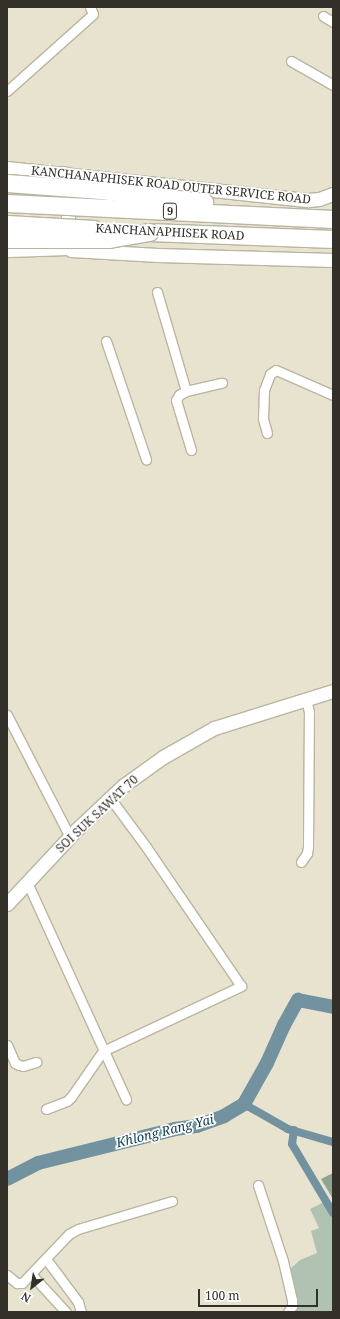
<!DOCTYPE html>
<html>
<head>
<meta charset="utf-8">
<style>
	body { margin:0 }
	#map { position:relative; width:340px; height:1319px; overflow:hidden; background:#e8e3cf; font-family:"Noto Serif",serif }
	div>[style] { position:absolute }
	.green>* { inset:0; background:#b0c3b3 }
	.forest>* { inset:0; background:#8da692 }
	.canal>* { height:8px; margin:-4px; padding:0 4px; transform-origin:4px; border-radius:4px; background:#72929f }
	.river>* { height:14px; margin:-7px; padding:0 7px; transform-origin:7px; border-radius:7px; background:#72929f }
	.roads { filter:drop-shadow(1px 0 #bab5a1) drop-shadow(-1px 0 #bab5a1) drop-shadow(0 1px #bab5a1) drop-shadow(0 -1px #bab5a1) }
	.street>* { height:9px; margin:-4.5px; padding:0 4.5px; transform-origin:4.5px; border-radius:4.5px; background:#fff }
	.secondary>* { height:13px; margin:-6.5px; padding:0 6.5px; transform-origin:6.5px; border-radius:6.5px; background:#fff }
	.highway>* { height:17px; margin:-8.5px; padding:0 8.5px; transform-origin:8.5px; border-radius:8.5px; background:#fff }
	.bridges { filter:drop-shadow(1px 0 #bab5a1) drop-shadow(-1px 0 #bab5a1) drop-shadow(0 1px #bab5a1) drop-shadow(0 -1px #bab5a1) }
	.highway-bridge>* { height:17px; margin:-8.5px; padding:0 8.5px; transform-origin:8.5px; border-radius:8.5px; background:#fff }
	span { translate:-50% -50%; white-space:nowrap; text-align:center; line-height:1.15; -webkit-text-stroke:3.5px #fff; paint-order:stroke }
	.shield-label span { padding:1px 3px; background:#fff; border:1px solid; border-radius:3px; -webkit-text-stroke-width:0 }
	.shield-label { font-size:11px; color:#323029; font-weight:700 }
	.street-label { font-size:12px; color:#323029 }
	.water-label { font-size:13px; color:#0a3b4b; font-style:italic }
	.frame { position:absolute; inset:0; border:8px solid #323029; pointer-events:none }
	.north { position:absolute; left:12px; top:1267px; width:40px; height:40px; -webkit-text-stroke:3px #fff; paint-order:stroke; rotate:210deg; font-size:11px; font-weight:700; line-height:16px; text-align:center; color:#323029 }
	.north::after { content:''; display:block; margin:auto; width:14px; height:18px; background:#323029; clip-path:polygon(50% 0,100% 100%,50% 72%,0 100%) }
	.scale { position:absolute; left:198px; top:1289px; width:120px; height:18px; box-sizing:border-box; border:2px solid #323029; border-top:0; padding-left:5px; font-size:12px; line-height:14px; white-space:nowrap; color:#323029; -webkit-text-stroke:3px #fff; paint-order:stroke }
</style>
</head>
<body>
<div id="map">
	<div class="green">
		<i style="clip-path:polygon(328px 1200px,333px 1209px,333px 1312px,290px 1312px,289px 1270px,300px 1260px,317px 1253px,311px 1231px,319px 1228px,310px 1209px)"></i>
	</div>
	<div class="forest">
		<i style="clip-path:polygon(333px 1173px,333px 1199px,321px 1179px)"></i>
	</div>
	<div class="canal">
		<i style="left:244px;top:1104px;width:51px;rotate:29.6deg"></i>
		<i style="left:288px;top:1129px;width:47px;rotate:16.1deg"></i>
		<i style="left:294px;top:1130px;width:14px;rotate:98deg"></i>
		<i style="left:292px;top:1144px;width:80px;rotate:59.3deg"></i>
	</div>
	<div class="river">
		<i style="left:7px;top:1179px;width:35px;rotate:-27deg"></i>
		<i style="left:38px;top:1163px;width:141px;rotate:-13.9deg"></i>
		<i style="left:175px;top:1129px;width:22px;rotate:-8deg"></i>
		<i style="left:197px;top:1126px;width:29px;rotate:-20deg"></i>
		<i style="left:224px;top:1116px;width:23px;rotate:-31deg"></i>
		<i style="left:244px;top:1104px;width:47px;rotate:-60.7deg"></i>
		<i style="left:267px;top:1063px;width:42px;rotate:-65.9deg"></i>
		<i style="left:284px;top:1025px;width:29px;rotate:-61deg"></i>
		<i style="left:298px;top:1000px;width:36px;rotate:11deg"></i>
	</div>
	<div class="roads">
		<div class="street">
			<i style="left:323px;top:16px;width:12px;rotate:31deg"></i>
			<i style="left:291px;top:61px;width:48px;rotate:29.7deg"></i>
			<i style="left:7px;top:91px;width:115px;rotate:-41.8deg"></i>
			<i style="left:93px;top:14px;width:8px;rotate:-113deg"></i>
			<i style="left:7px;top:252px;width:64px;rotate:-1.8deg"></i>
			<i style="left:157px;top:292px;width:103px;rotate:73.7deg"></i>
			<i style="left:106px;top:341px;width:125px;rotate:71.3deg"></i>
			<i style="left:267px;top:433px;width:15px;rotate:-106deg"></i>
			<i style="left:263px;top:419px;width:29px;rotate:-88deg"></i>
			<i style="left:264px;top:390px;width:17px;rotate:-69deg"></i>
			<i style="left:270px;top:374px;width:7px;rotate:-34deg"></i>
			<i style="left:276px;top:370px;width:62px;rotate:23.7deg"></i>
			<i style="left:191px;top:450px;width:52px;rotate:-106.7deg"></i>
			<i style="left:176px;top:400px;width:6px;rotate:-59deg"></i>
			<i style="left:179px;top:395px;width:8px;rotate:-30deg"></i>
			<i style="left:186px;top:391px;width:37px;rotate:-13deg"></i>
			<i style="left:7px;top:715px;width:137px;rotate:62.7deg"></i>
			<i style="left:301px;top:862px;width:11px;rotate:-56deg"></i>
			<i style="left:307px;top:853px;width:6px;rotate:-81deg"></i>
			<i style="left:308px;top:847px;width:135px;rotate:-89.6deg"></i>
			<i style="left:309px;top:712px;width:13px;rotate:-103deg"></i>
			<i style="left:27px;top:882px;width:239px;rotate:65.5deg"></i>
			<i style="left:7px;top:1045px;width:20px;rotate:66deg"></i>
			<i style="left:15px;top:1063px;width:4px;rotate:27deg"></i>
			<i style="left:19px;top:1065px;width:4px;rotate:14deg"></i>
			<i style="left:23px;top:1066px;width:14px;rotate:-17deg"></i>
			<i style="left:46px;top:1109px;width:22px;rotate:-21deg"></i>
			<i style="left:67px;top:1101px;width:6px;rotate:-45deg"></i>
			<i style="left:71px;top:1097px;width:56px;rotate:-55.2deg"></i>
			<i style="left:103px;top:1051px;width:153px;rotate:-25.2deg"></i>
			<i style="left:241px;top:986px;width:167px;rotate:-124.3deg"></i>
			<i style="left:147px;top:848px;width:62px;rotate:-126.5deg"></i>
			<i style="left:258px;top:1185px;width:80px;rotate:71.8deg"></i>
			<i style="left:283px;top:1261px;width:40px;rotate:77deg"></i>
			<i style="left:292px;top:1300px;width:6px;rotate:90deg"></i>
			<i style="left:292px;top:1306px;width:7px;rotate:124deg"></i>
			<i style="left:46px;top:1259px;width:54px;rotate:53.3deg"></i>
			<i style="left:78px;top:1302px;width:10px;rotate:73deg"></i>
			<i style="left:31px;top:1274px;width:52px;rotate:47.4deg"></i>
			<i style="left:7px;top:1275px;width:13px;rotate:39deg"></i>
			<i style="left:17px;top:1283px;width:5px"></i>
			<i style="left:22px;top:1283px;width:68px;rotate:-46.2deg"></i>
			<i style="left:69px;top:1234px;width:10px;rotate:-29deg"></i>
			<i style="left:78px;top:1229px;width:98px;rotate:-16.6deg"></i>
		</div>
		<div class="secondary">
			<i style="left:7px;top:168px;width:303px;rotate:6.1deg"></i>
			<i style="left:308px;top:200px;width:11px;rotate:-5deg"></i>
			<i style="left:319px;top:199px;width:15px;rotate:-20deg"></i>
			<i style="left:64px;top:173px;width:77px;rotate:84.8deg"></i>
			<i style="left:71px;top:250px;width:87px;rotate:3.3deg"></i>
			<i style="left:158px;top:255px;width:175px;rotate:1.6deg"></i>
			<i style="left:7px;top:904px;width:101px;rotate:-47deg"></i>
			<i style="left:76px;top:830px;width:66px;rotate:-43.2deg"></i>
			<i style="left:124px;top:785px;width:48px;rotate:-35.7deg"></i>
			<i style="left:163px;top:757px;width:59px;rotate:-29.6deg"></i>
			<i style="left:214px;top:728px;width:125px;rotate:-17.3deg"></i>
		</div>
		<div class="highway">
			<i style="left:149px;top:232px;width:184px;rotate:2.2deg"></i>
		</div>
	</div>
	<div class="bridges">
		<div class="highway-bridge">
			<i style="left:7px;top:183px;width:94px;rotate:4.3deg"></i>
			<i style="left:101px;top:190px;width:104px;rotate:6.6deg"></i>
			<i style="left:7px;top:203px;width:326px;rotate:2.8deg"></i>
			<i style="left:7px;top:224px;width:87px;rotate:3.3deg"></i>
			<i style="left:7px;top:239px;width:102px"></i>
			<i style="left:109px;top:239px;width:41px;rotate:-9.9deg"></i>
		</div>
	</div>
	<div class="shield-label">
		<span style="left:170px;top:211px">9</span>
	</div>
	<div class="street-label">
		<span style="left:171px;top:185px;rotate:6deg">KANCHANAPHISEK ROAD OUTER SERVICE ROAD</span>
		<span style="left:170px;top:232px;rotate:3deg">KANCHANAPHISEK ROAD</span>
		<span style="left:97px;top:814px;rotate:-43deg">SOI SUK SAWAT 70</span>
	</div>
	<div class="water-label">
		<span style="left:165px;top:1131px;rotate:-14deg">Khlong Rang Yai</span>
	</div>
	<div class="frame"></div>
	<div class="north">N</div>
	<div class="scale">100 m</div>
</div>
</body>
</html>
